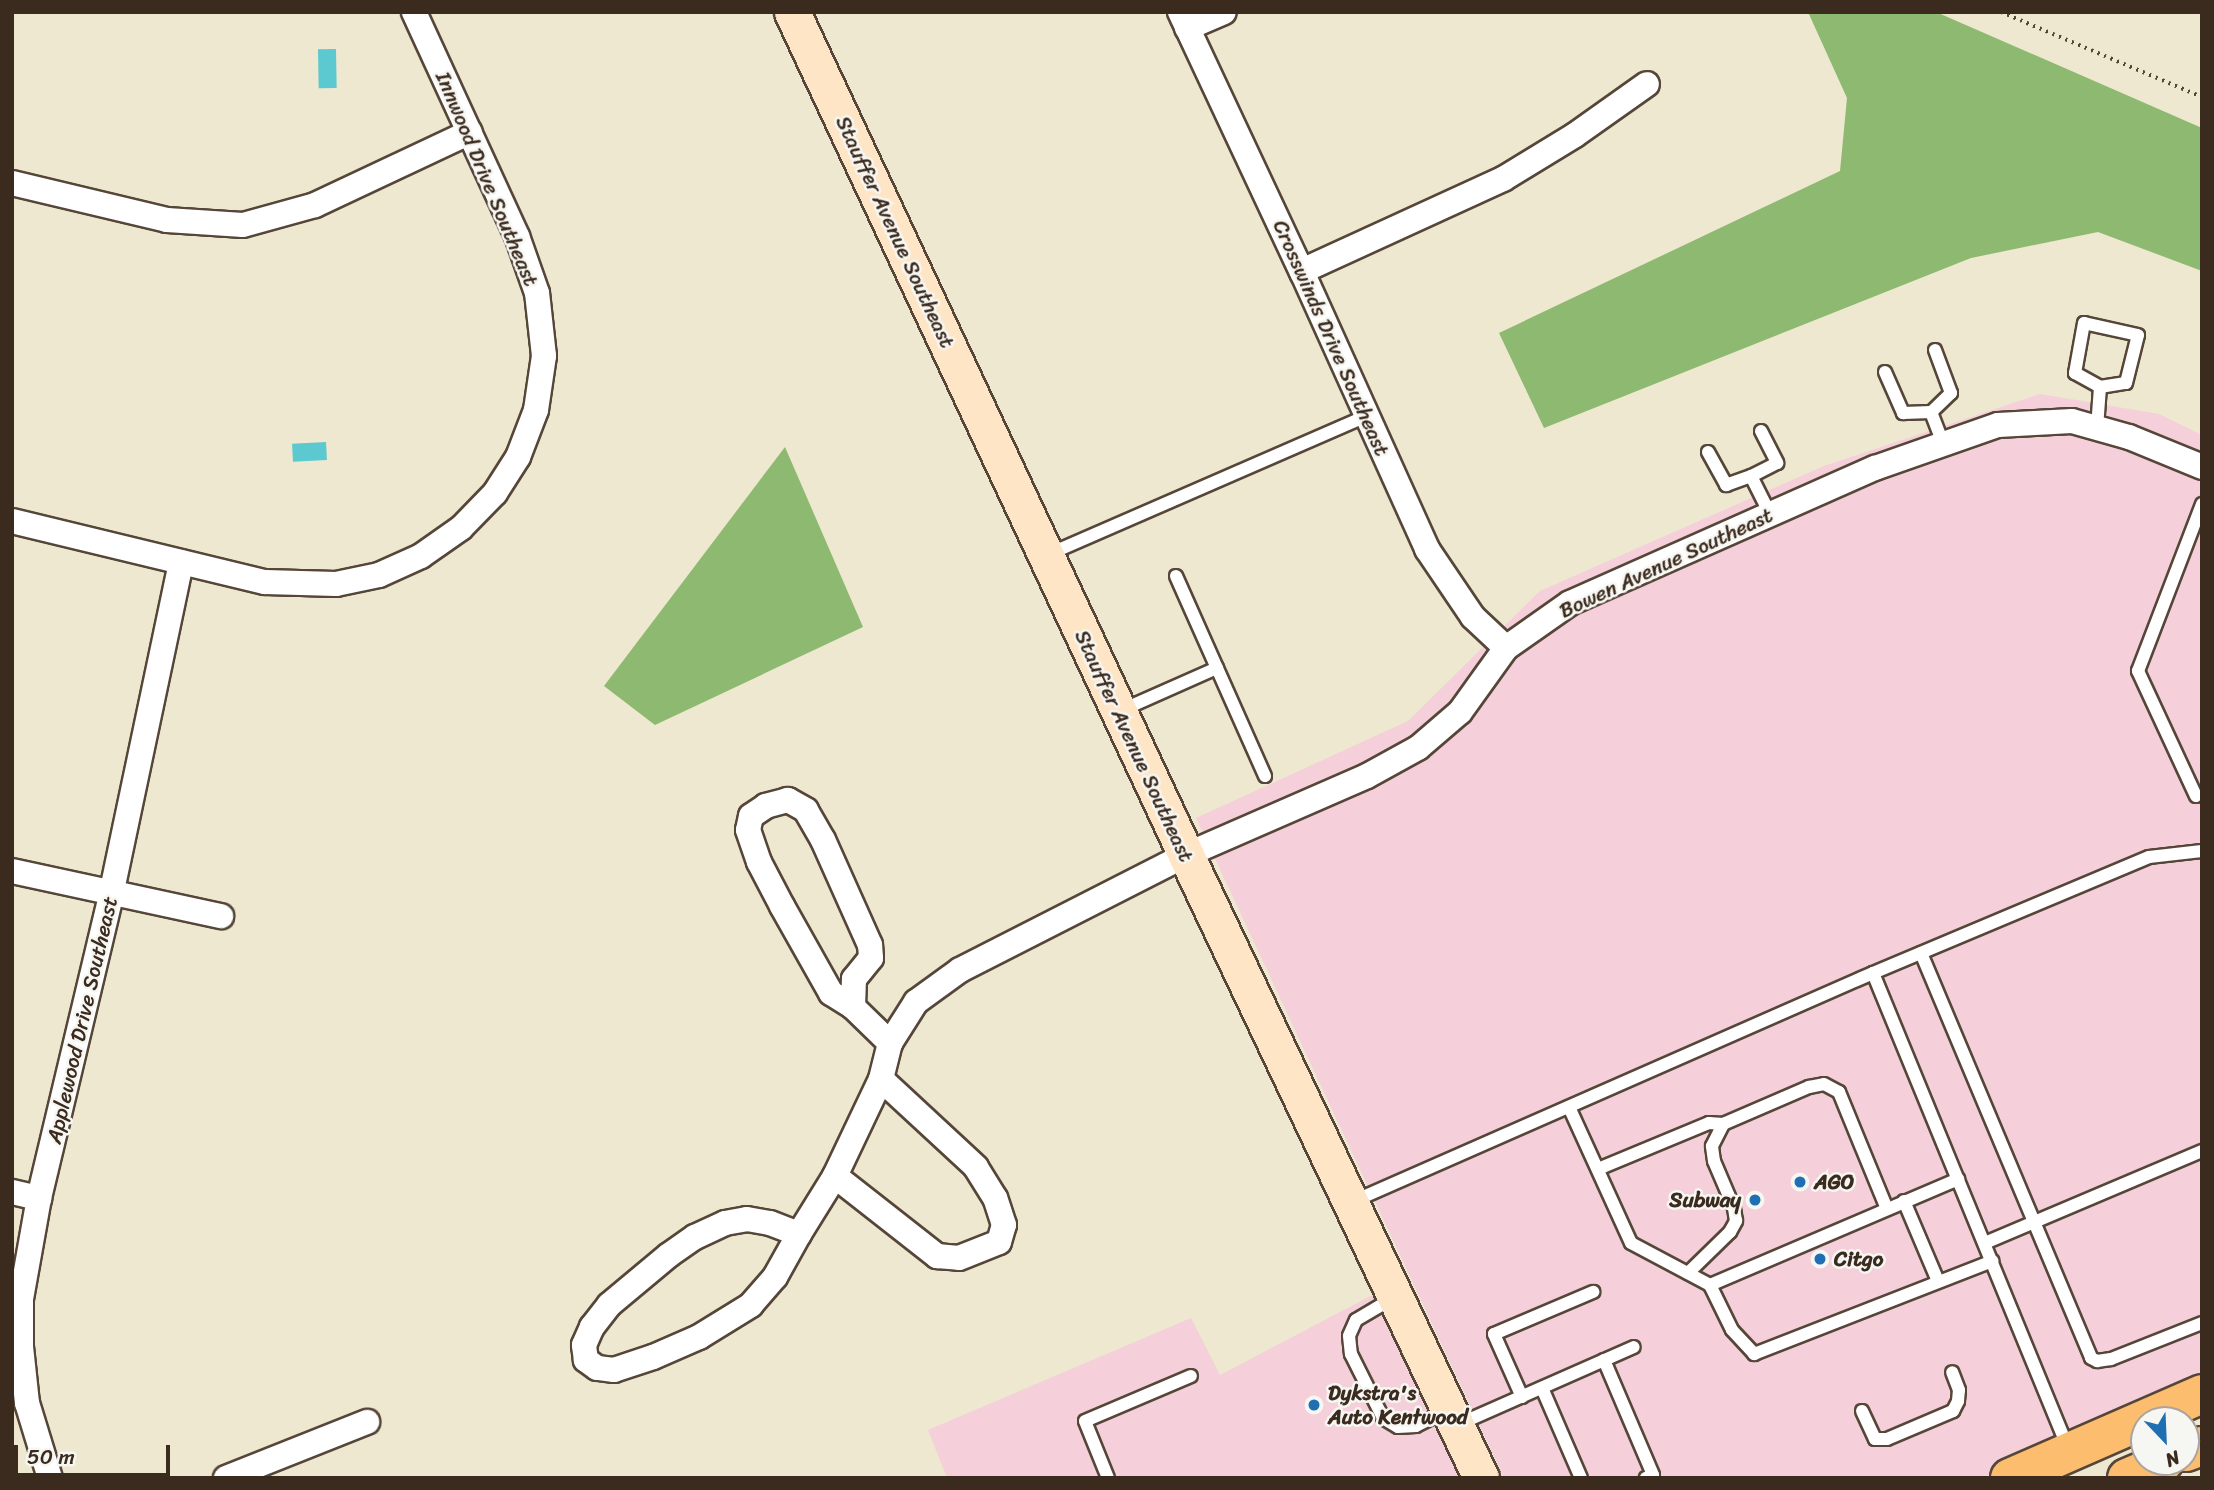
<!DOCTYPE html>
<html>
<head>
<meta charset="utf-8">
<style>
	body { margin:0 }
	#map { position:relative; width:2214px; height:1490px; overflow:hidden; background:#ede8cf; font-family:Sriracha,sans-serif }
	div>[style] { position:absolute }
	.built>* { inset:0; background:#f5cfda }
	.forest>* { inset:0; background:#8eb970 }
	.water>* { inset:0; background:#5cc9d0; transform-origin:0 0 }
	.path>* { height:3.5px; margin-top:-1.75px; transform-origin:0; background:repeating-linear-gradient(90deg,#564639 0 2px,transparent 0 7px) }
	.roads { filter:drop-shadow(2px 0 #564639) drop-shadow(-2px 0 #564639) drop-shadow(0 2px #564639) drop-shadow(0 -2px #564639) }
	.lane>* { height:12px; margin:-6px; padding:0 6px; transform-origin:6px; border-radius:6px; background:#fff }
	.street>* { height:24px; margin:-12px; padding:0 12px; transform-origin:12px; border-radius:12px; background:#fff }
	.secondary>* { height:35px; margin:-17.5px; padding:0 17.5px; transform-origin:17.5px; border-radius:17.5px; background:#fee5c5 }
	.primary>* { height:38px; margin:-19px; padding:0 19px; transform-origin:19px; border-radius:19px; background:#fcbd6f }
	.dots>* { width:19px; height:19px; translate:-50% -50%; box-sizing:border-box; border:4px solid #f6f6f2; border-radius:50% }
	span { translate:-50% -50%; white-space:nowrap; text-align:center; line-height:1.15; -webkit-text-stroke:5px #f6f6f2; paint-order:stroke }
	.street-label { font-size:21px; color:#3b2a1e }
	.poi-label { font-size:21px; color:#3b2a1e; font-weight:700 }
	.left { translate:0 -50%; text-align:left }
	.right { translate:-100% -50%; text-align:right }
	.frame { position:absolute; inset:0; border:14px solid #3b2a1e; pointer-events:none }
	.north { position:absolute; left:2130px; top:1406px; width:70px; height:70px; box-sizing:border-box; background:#f6f6f2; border:2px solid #aba49d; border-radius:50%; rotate:157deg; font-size:19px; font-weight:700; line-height:28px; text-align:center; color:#3b2a1e }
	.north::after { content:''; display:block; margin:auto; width:24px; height:32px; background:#1f6fb2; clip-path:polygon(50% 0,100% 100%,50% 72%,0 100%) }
	.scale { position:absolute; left:14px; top:1445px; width:156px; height:32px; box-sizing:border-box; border:4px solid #3b2a1e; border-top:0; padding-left:9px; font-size:21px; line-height:24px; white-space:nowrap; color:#3b2a1e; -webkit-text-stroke:5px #f6f6f2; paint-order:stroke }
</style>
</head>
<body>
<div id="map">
	<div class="built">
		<i style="clip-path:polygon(2040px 394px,2159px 414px,2202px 435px,2202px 1383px,1982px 1478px,1504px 1478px,1196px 818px,1408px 721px,1540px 591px,1824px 466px)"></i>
		<i style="clip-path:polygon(1380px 1291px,1463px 1478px,947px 1478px,928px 1430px,1191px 1318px,1220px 1375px)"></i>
	</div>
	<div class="forest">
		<i style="clip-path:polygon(1808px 12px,1936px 12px,2202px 128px,2202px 271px,2098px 232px,1971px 258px,1544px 428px,1499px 333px,1840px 171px,1847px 98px)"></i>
		<i style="clip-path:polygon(785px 447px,863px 627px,655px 725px,604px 686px)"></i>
	</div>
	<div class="water">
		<i style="left:336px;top:49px;width:39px;height:18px;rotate:89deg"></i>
		<i style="left:326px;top:442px;width:18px;height:34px;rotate:87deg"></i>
	</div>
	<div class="path">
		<i style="left:2001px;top:12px;width:218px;rotate:22.9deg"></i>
	</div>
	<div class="roads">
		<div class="lane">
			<i style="left:1935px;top:350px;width:46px;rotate:69.6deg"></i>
			<i style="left:1951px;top:393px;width:28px;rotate:136deg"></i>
			<i style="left:1931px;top:412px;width:34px;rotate:69deg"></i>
			<i style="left:1885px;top:372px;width:45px;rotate:66.3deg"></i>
			<i style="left:1903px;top:413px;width:28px;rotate:-2deg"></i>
			<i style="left:2097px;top:428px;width:41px;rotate:-85.8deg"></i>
			<i style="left:2100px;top:387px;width:26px;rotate:-9deg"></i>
			<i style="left:2126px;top:383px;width:49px;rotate:-76deg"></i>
			<i style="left:2138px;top:335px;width:55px;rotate:-167.5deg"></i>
			<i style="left:2084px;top:323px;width:51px;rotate:100.2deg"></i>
			<i style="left:2075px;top:373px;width:29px;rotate:29deg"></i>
			<i style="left:1761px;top:431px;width:36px;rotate:63deg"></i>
			<i style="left:1777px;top:463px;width:29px;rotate:153deg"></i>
			<i style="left:1751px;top:476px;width:42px;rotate:63.4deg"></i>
			<i style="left:1708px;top:452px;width:38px;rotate:61deg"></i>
			<i style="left:1726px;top:485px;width:27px;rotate:-20deg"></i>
			<i style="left:1049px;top:554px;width:347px;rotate:-23.5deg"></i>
			<i style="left:1176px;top:576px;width:219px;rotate:66deg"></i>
			<i style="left:1122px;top:710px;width:104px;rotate:-23.9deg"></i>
			<i style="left:2196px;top:796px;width:138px;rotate:-114.9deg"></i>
			<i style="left:2138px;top:671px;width:179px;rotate:-69deg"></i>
			<i style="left:1921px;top:953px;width:439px;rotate:67.2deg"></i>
			<i style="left:2091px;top:1358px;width:7px;rotate:27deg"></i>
			<i style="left:2097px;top:1361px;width:14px;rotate:-8deg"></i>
			<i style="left:2111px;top:1359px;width:98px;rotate:-21.6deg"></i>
			<i style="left:1873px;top:973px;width:513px;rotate:67.68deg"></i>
			<i style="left:1569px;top:1107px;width:149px;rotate:65.5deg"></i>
			<i style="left:1631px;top:1243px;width:89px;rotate:28deg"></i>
			<i style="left:1710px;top:1285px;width:50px;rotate:63.9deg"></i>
			<i style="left:1732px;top:1330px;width:33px;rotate:47deg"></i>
			<i style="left:1754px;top:1354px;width:256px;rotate:-21.3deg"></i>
			<i style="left:1598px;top:1169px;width:120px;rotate:-22.5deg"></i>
			<i style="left:1709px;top:1123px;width:14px;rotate:4deg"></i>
			<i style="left:1723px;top:1124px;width:94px;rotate:-23.3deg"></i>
			<i style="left:1809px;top:1087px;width:15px;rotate:-11deg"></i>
			<i style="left:1824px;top:1084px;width:17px;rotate:28deg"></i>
			<i style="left:1839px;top:1092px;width:126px;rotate:67.7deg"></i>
			<i style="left:1354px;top:1201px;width:567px;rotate:-23.72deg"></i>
			<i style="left:1873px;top:973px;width:299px;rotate:-22.8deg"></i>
			<i style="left:2149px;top:857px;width:53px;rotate:-6.5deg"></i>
			<i style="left:1904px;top:1201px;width:87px;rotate:67deg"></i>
			<i style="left:1985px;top:1243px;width:236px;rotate:-23deg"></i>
			<i style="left:1688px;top:1273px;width:59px;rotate:-44.3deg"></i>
			<i style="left:1730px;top:1232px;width:13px;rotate:-61deg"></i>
			<i style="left:1736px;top:1221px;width:13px;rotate:-99deg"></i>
			<i style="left:1734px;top:1208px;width:51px;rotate:-113.1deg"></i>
			<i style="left:1714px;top:1161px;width:15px;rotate:-98deg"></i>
			<i style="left:1712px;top:1146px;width:25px;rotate:-63deg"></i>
			<i style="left:1710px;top:1285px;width:270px;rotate:-23.1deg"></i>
			<i style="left:1395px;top:1297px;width:45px;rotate:149.5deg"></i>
			<i style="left:1356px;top:1320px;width:17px;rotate:114deg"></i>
			<i style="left:1349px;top:1336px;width:18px;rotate:84deg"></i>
			<i style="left:1351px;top:1354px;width:72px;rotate:63.4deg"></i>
			<i style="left:1383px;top:1418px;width:17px;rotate:31deg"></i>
			<i style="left:1398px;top:1427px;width:18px;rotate:-3deg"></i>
			<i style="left:1416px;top:1426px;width:36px;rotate:-27deg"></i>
			<i style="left:1604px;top:1360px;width:125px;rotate:66.9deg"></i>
			<i style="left:1653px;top:1475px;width:8px;rotate:157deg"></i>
			<i style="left:1542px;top:1388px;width:98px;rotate:66.6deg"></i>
			<i style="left:1522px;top:1397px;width:69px;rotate:-114deg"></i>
			<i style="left:1494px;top:1334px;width:108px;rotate:-23deg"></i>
			<i style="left:1862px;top:1411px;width:31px;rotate:65deg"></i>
			<i style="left:1875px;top:1439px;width:12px"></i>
			<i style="left:1887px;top:1439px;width:72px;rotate:-23deg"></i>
			<i style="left:1953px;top:1411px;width:11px;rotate:-63deg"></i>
			<i style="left:1958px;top:1401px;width:11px;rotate:-85deg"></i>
			<i style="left:1959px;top:1390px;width:19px;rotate:-111deg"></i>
			<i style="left:1457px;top:1425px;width:193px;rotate:-23.8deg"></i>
			<i style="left:1108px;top:1478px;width:61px;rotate:-112deg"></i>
			<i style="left:1085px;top:1421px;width:115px;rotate:-23deg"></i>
		</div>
		<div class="street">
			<i style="left:1180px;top:12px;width:289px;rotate:64.9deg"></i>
			<i style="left:1303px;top:274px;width:302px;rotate:65.7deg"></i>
			<i style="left:1427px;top:549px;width:82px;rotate:55.9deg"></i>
			<i style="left:1473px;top:617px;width:45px;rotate:43.2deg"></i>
			<i style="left:1187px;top:28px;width:40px;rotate:-23.4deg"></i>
			<i style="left:12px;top:183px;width:159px;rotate:13.4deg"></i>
			<i style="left:167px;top:220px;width:76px;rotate:3.8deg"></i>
			<i style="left:243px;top:225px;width:75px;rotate:-15.5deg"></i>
			<i style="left:315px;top:205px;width:171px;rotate:-25.2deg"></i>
			<i style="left:1302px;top:271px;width:221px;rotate:-24.6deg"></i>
			<i style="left:1503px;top:179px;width:84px;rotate:-31.4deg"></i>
			<i style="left:1575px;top:135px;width:88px;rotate:-35.3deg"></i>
			<i style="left:12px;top:521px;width:260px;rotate:13.6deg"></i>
			<i style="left:265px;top:582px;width:71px;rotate:1.6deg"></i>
			<i style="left:336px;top:584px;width:44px;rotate:-11.8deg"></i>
			<i style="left:379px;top:575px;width:46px;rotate:-24.3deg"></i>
			<i style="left:421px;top:556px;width:49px;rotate:-35deg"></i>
			<i style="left:461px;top:528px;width:49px;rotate:-45.8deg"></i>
			<i style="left:495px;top:493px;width:43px;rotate:-57.4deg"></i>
			<i style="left:518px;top:457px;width:50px;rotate:-69deg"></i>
			<i style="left:536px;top:410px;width:55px;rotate:-81.6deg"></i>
			<i style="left:544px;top:356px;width:63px;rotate:-96.3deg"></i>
			<i style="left:537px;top:293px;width:60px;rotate:-109.3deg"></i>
			<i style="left:517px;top:236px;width:247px;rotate:-114.7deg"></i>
			<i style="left:12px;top:871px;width:214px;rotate:12.2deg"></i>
			<i style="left:853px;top:1007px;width:28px;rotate:-88deg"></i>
			<i style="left:854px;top:979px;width:27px;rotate:-51deg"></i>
			<i style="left:871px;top:958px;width:13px;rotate:-94deg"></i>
			<i style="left:870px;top:945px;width:115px;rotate:-114.1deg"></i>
			<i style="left:823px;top:840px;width:34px;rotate:-120deg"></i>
			<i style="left:806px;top:810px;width:21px;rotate:-151deg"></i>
			<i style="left:788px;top:800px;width:23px;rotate:165deg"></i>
			<i style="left:766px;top:806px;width:18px;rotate:146deg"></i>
			<i style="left:751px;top:816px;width:14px;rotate:102deg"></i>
			<i style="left:748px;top:830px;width:34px;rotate:71deg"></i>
			<i style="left:759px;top:862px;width:50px;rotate:62.4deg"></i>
			<i style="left:782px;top:906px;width:100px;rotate:60.6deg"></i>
			<i style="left:831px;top:993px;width:26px;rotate:32deg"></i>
			<i style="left:853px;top:1007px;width:52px;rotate:44.2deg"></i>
			<i style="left:835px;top:1176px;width:130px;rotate:38.1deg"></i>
			<i style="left:937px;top:1256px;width:22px;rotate:5deg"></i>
			<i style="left:959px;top:1258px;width:43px;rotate:-21.8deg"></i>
			<i style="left:999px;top:1242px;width:18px;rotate:-74deg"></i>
			<i style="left:1004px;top:1225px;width:28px;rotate:-108deg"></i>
			<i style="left:995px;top:1198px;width:36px;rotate:-122deg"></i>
			<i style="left:976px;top:1167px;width:129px;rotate:-137.2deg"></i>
			<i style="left:12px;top:1192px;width:28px;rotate:13deg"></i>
			<i style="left:747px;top:1219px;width:23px;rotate:10deg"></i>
			<i style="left:770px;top:1223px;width:31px;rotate:21deg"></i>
			<i style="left:799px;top:1234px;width:49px;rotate:119.2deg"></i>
			<i style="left:775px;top:1277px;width:37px;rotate:131deg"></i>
			<i style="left:751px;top:1305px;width:61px;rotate:148.4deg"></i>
			<i style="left:699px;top:1337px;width:50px;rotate:156.5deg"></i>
			<i style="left:653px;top:1357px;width:41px;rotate:161.6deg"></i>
			<i style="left:614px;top:1370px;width:17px;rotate:-173deg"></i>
			<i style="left:597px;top:1368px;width:14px;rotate:-144deg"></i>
			<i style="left:586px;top:1360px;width:15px;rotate:-98deg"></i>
			<i style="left:584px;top:1345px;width:20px;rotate:-66deg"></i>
			<i style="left:592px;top:1327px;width:28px;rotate:-52deg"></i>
			<i style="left:609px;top:1305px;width:78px;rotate:-39.8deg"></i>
			<i style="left:669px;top:1255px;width:32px;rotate:-35deg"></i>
			<i style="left:695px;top:1237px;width:33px;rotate:-25deg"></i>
			<i style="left:725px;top:1223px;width:22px;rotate:-10deg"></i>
			<i style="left:799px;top:1234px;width:68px;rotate:-58.2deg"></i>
			<i style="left:835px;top:1176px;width:107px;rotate:-64.6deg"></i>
			<i style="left:881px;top:1079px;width:37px;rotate:-76deg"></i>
			<i style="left:890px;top:1043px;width:49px;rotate:-57.6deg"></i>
			<i style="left:916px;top:1002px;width:54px;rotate:-36deg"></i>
			<i style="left:960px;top:970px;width:254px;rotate:-27deg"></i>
			<i style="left:1186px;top:855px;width:197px;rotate:-23.6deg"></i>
			<i style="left:1367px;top:776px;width:58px;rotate:-28.8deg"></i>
			<i style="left:1418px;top:748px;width:55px;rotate:-40.6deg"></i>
			<i style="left:1460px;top:712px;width:79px;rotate:-54.3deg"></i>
			<i style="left:1506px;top:648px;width:78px;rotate:-35.1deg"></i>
			<i style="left:1570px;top:603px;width:334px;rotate:-23.9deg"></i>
			<i style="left:1875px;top:468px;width:130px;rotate:-19.3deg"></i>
			<i style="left:1998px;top:425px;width:74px;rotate:-3.1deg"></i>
			<i style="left:2072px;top:421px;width:59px;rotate:15.7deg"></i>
			<i style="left:2129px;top:437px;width:79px;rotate:22.3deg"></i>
			<i style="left:50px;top:1478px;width:78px;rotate:-107deg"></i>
			<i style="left:27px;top:1403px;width:56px;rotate:-96.1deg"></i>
			<i style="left:21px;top:1347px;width:48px;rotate:-90deg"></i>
			<i style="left:21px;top:1299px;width:103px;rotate:-79.9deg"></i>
			<i style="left:39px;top:1198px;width:311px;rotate:-76.6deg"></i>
			<i style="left:111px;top:895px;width:340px;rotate:-78.1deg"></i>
			<i style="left:226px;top:1478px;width:152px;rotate:-21.7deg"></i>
		</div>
		<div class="secondary">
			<i style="left:792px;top:12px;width:931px;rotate:64.95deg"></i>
			<i style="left:1186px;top:855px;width:689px;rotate:64.66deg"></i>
		</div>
		<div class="primary">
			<i style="left:2186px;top:1452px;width:17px;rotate:-21deg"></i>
			<i style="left:2010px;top:1478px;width:210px;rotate:-23.6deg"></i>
			<i style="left:2127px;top:1478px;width:40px;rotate:-23.4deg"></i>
		</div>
	</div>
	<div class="dots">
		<i style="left:1800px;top:1182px;background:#1f6fb2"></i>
		<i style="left:1755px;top:1200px;background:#1f6fb2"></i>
		<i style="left:1820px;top:1259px;background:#1f6fb2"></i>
		<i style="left:1314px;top:1405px;background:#1f6fb2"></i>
	</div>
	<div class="street-label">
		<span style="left:487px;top:179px;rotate:67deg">Innwood Drive Southeast</span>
		<span style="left:895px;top:232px;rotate:65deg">Stauffer Avenue Southeast</span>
		<span style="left:1331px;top:338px;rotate:66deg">Crosswinds Drive Southeast</span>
		<span style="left:1666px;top:563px;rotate:-25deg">Bowen Avenue Southeast</span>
		<span style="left:1134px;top:746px;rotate:65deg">Stauffer Avenue Southeast</span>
		<span style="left:82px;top:1020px;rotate:-77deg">Applewood Drive Southeast</span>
	</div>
	<div class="poi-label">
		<span class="left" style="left:1814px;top:1182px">AGO</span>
		<span class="right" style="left:1741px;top:1200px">Subway</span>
		<span class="left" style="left:1834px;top:1259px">Citgo</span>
		<span class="left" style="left:1328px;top:1405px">Dykstra's<br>Auto Kentwood</span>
	</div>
	<div class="frame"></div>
	<div class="north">N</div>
	<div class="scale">50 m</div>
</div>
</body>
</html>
